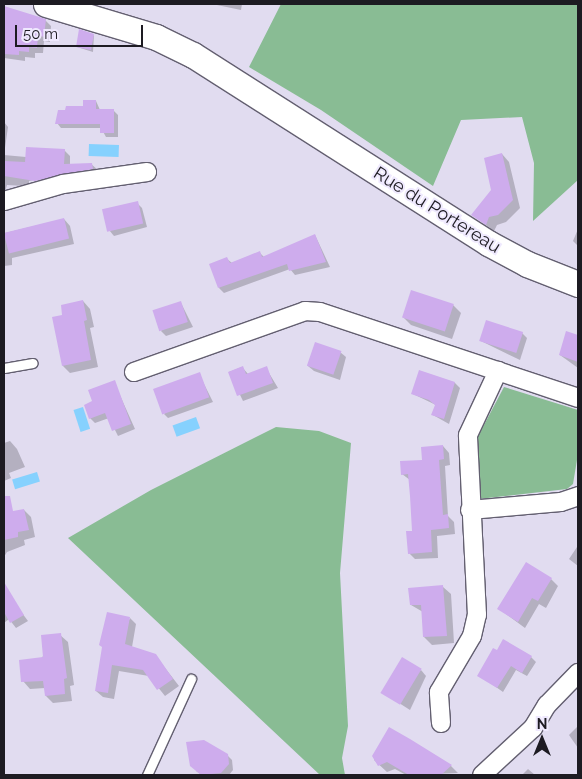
<!DOCTYPE html>
<html>
<head>
<meta charset="utf-8">
<style>
	body { margin:0 }
	#map { position:relative; width:582px; height:779px; overflow:hidden; background:#e1dcf0; font-family:Raleway,sans-serif }
	div>[style] { position:absolute }
	.green>* { inset:0; background:#89bc94 }
	.water>* { inset:0; background:#86d1fe; transform-origin:0 0 }
	.shadow>* { inset:0; background:#0003 }
	.building>* { inset:0; background:#ceaced; transform-origin:0 0 }
	.roads { filter:drop-shadow(1px 0 #635f70) drop-shadow(-1px 0 #635f70) drop-shadow(0 1px #635f70) drop-shadow(0 -1px #635f70) }
	.lane>* { height:9px; margin:-4.5px; padding:0 4.5px; transform-origin:4.5px; border-radius:4.5px; background:#fff }
	.street>* { height:18px; margin:-9px; padding:0 9px; transform-origin:9px; border-radius:9px; background:#fff }
	.secondary>* { height:25px; margin:-12.5px; padding:0 12.5px; transform-origin:12.5px; border-radius:12.5px; background:#fff }
	span { translate:-50% -50%; white-space:nowrap; text-align:center; line-height:1.15; -webkit-text-stroke:4px #efe9fe; paint-order:stroke }
	.street-label { font-size:18px; color:#1d1b22 }
	.frame { position:absolute; inset:0; border:5px solid #1d1b22; pointer-events:none }
	.north { position:absolute; left:517px; top:714px; width:50px; height:50px; -webkit-text-stroke:4px #efe9fe; paint-order:stroke; rotate:0deg; font-size:14px; font-weight:700; line-height:20px; text-align:center; color:#1d1b22 }
	.north::after { content:''; display:block; margin:auto; width:18px; height:22px; background:#1d1b22; clip-path:polygon(50% 0,100% 100%,50% 72%,0 100%) }
	.scale { position:absolute; left:15px; top:25px; width:128px; height:22px; box-sizing:border-box; border:2px solid #1d1b22; border-top:0; padding-left:6px; font-size:15px; line-height:18px; white-space:nowrap; color:#1d1b22; -webkit-text-stroke:4px #efe9fe; paint-order:stroke }
</style>
</head>
<body>
<div id="map">
	<div class="green">
		<i style="clip-path:polygon(281px 4px,578px 4px,578px 180px,533px 221px,534px 163px,522px 117px,461px 120px,433px 186px,321px 110px,249px 67px)"></i>
		<i style="clip-path:polygon(504px 387px,578px 410px,578px 454px,573px 484px,567px 489px,479px 499px,476px 440px)"></i>
		<i style="clip-path:polygon(276px 427px,319px 431px,351px 443px,340px 573px,348px 726px,342px 758px,345px 775px,320px 775px,68px 538px,151px 490px)"></i>
	</div>
	<div class="water">
		<i style="left:89px;top:144px;width:30px;height:12px;rotate:2deg"></i>
		<i style="left:83px;top:407px;width:23px;height:10px;rotate:72deg"></i>
		<i style="left:196px;top:417px;width:12px;height:25px;rotate:70deg"></i>
		<i style="left:37px;top:472px;width:10px;height:26px;rotate:73deg"></i>
	</div>
	<div class="shadow">
		<i style="clip-path:polygon(212px 4px,242px 4px,241px 10px)"></i>
		<i style="clip-path:polygon(4px 7px,45px 20px,51px 26px,50px 42px,44px 41px,43px 53px,35px 53px,35px 58px,25px 57px,25px 61px,4px 58px)"></i>
		<i style="clip-path:polygon(94px 35px,93px 52px,77px 47px)"></i>
		<i style="clip-path:polygon(96px 101px,100px 110px,113px 110px,118px 115px,118px 137px,106px 137px,101px 128px,61px 128px,57px 123px)"></i>
		<i style="clip-path:polygon(evenodd,4px 122px,8px 127px,4px 155px,26px 157px,64px 150px,70px 156px,70px 165px,91px 164px,98px 170px,42px 187px,7px 185px,4px 195px,4px 122px,86px 169px,92px 170px,29px 183px,29px 181px,86px 169px)"></i>
		<i style="clip-path:polygon(502px 154px,509px 162px,520px 208px,506px 222px,497px 225px,494px 231px,473px 215px,492px 191px)"></i>
		<i style="clip-path:polygon(137px 203px,142px 208px,147px 227px,114px 236px,109px 230px)"></i>
		<i style="clip-path:polygon(64px 219px,70px 226px,74px 244px,12px 258px,12px 265px,4px 266px,4px 227px,5px 233px)"></i>
		<i style="clip-path:polygon(578px 229px,578px 246px,573px 241px)"></i>
		<i style="clip-path:polygon(315px 235px,330px 267px,295px 275px,290px 269px,224px 293px,219px 288px,227px 259px,232px 263px,260px 253px,264px 257px)"></i>
		<i style="clip-path:polygon(83px 301px,90px 309px,94px 327px,90px 328px,98px 367px,70px 373px,63px 366px,64px 316px)"></i>
		<i style="clip-path:polygon(181px 303px,193px 327px,166px 336px,161px 331px)"></i>
		<i style="clip-path:polygon(453px 305px,461px 313px,452px 339px,411px 325px,403px 317px)"></i>
		<i style="clip-path:polygon(522px 333px,527px 338px,520px 360px,481px 341px)"></i>
		<i style="clip-path:polygon(567px 333px,578px 337px,578px 368px,560px 355px)"></i>
		<i style="clip-path:polygon(340px 352px,346px 357px,340px 380px,314px 371px,308px 366px)"></i>
		<i style="clip-path:polygon(242px 367px,248px 374px,266px 368px,278px 388px,243px 401px,229px 372px)"></i>
		<i style="clip-path:polygon(420px 372px,455px 383px,460px 388px,449px 424px,433px 415px,436px 405px,413px 394px)"></i>
		<i style="clip-path:polygon(199px 374px,213px 402px,168px 418px,164px 414px)"></i>
		<i style="clip-path:polygon(114px 382px,135px 429px,118px 436px,109px 418px,95px 423px,90px 418px,94px 402px)"></i>
		<i style="clip-path:polygon(10px 441px,17px 449px,25px 467px,9px 473px,11px 478px,4px 481px,4px 443px)"></i>
		<i style="clip-path:polygon(443px 446px,449px 453px,450px 465px,445px 466px,448px 516px,454px 522px,455px 534px,437px 536px,438px 558px,415px 559px,409px 553px,413px 532px,410px 480px,402px 474px)"></i>
		<i style="clip-path:polygon(24px 510px,31px 517px,35px 537px,24px 540px,25px 545px,7px 552px,4px 557px,4px 514px)"></i>
		<i style="clip-path:polygon(577px 547px,578px 548px,578px 566px,569px 559px)"></i>
		<i style="clip-path:polygon(551px 579px,558px 586px,546px 608px,539px 604px,525px 628px,499px 609px)"></i>
		<i style="clip-path:polygon(443px 587px,451px 594px,454px 643px,432px 645px,424px 637px,423px 612px,411px 605px)"></i>
		<i style="clip-path:polygon(4px 589px,28px 621px,16px 628px,9px 619px,4px 623px)"></i>
		<i style="clip-path:polygon(130px 618px,136px 624px,132px 647px,155px 655px,179px 686px,165px 696px,149px 676px,119px 671px,114px 699px,103px 697px,96px 691px)"></i>
		<i style="clip-path:polygon(60px 635px,68px 642px,74px 685px,70px 686px,72px 701px,53px 703px,46px 696px,45px 688px,30px 689px,23px 681px)"></i>
		<i style="clip-path:polygon(531px 657px,536px 662px,527px 676px,516px 670px,503px 692px,479px 675px)"></i>
		<i style="clip-path:polygon(421px 670px,426px 676px,410px 710px,385px 694px)"></i>
		<i style="clip-path:polygon(578px 726px,578px 748px,569px 735px)"></i>
		<i style="clip-path:polygon(389px 729px,451px 766px,458px 773px,406px 775px,395px 769px,387px 772px,374px 760px)"></i>
		<i style="clip-path:polygon(227px 755px,232px 760px,233px 770px,229px 775px,202px 775px,196px 771px)"></i>
		<i style="clip-path:polygon(528px 769px,535px 775px,522px 775px)"></i>
	</div>
	<div class="building">
		<i style="clip-path:polygon(4px 6px,46px 19px,44px 37px,38px 35px,37px 48px,29px 47px,29px 52px,19px 51px,19px 55px,4px 54px)"></i>
		<i style="clip-path:polygon(79px 29px,94px 34px,91px 50px,76px 47px)"></i>
		<i style="clip-path:polygon(83px 100px,96px 100px,96px 109px,114px 109px,114px 133px,100px 133px,100px 124px,55px 124px,58px 110px,65px 110px,66px 106px,83px 106px)"></i>
		<i style="clip-path:polygon(26px 147px,65px 149px,64px 164px,92px 163px,93px 169px,35px 181px,4px 176px,4px 161px,25px 162px)"></i>
		<i style="clip-path:polygon(502px 153px,513px 200px,498px 215px,489px 217px,486px 225px,471px 215px,491px 190px,484px 158px)"></i>
		<i style="left:138px;top:201px;width:23px;height:37px;rotate:77deg"></i>
		<i style="left:64px;top:218px;width:21px;height:62px;rotate:76deg"></i>
		<i style="clip-path:polygon(315px 234px,326px 262px,289px 271px,287px 264px,218px 288px,209px 264px,227px 257px,230px 263px,260px 251px,262px 257px)"></i>
		<i style="left:411px;top:290px;width:45px;height:29px;rotate:18deg"></i>
		<i style="clip-path:polygon(83px 300px,87px 320px,84px 321px,91px 360px,62px 366px,52px 317px,62px 315px,61px 305px)"></i>
		<i style="left:181px;top:301px;width:22px;height:30px;rotate:72deg"></i>
		<i style="left:486px;top:320px;width:39px;height:22px;rotate:18deg"></i>
		<i style="clip-path:polygon(566px 331px,578px 335px,578px 362px,559px 355px)"></i>
		<i style="left:315px;top:342px;width:28px;height:25px;rotate:19deg"></i>
		<i style="clip-path:polygon(243px 366px,246px 374px,267px 366px,273px 383px,237px 396px,228px 372px)"></i>
		<i style="clip-path:polygon(419px 370px,455px 382px,444px 419px,431px 415px,435px 405px,429px 400px,411px 394px)"></i>
		<i style="left:200px;top:372px;width:27px;height:50px;rotate:70deg"></i>
		<i style="clip-path:polygon(115px 380px,131px 424px,112px 431px,105px 413px,89px 419px,84px 405px,92px 401px,88px 390px)"></i>
		<i style="clip-path:polygon(443px 445px,444px 459px,439px 460px,443px 515px,448px 514px,449px 528px,431px 530px,432px 552px,408px 554px,406px 531px,412px 531px,410px 496px,408px 474px,401px 475px,400px 461px,422px 460px,421px 447px)"></i>
		<i style="clip-path:polygon(4px 496px,10px 496px,13px 511px,24px 509px,29px 530px,18px 532px,18px 537px,4px 540px)"></i>
		<i style="clip-path:polygon(526px 562px,552px 578px,538px 601px,532px 598px,518px 622px,497px 609px)"></i>
		<i style="clip-path:polygon(4px 582px,24px 615px,10px 623px,4px 612px)"></i>
		<i style="clip-path:polygon(443px 585px,447px 636px,423px 637px,421px 605px,410px 605px,408px 588px)"></i>
		<i style="clip-path:polygon(107px 612px,130px 617px,125px 644px,156px 654px,173px 679px,157px 690px,143px 670px,112px 665px,108px 693px,95px 691px,102px 647px,99px 645px)"></i>
		<i style="clip-path:polygon(61px 633px,67px 678px,64px 679px,65px 694px,45px 696px,43px 681px,21px 682px,19px 660px,43px 657px,41px 635px)"></i>
		<i style="clip-path:polygon(503px 639px,532px 656px,522px 673px,511px 666px,497px 688px,477px 676px,493px 648px,497px 650px)"></i>
		<i style="left:402px;top:657px;width:23px;height:42px;rotate:31deg"></i>
		<i style="clip-path:polygon(389px 727px,410px 739px,452px 765px,441px 775px,409px 775px,387px 762px,378px 766px,372px 756px)"></i>
		<i style="clip-path:polygon(204px 740px,228px 754px,229px 764px,221px 773px,201px 775px,190px 766px,186px 742px)"></i>
	</div>
	<div class="roads">
		<div class="lane">
			<i style="left:4px;top:368px;width:29px;rotate:-10deg"></i>
			<i style="left:147px;top:775px;width:106px;rotate:-65.4deg"></i>
		</div>
		<div class="street">
			<i style="left:4px;top:201px;width:61px;rotate:-16.1deg"></i>
			<i style="left:63px;top:184px;width:85px;rotate:-8.1deg"></i>
			<i style="left:134px;top:372px;width:182px;rotate:-19.6deg"></i>
			<i style="left:305px;top:311px;width:15px;rotate:4deg"></i>
			<i style="left:320px;top:312px;width:272px;rotate:18.4deg"></i>
			<i style="left:470px;top:510px;width:91px;rotate:-5deg"></i>
			<i style="left:561px;top:502px;width:18px;rotate:-19deg"></i>
			<i style="left:441px;top:723px;width:31px;rotate:-94deg"></i>
			<i style="left:439px;top:692px;width:65px;rotate:-59.5deg"></i>
			<i style="left:472px;top:636px;width:22px;rotate:-77deg"></i>
			<i style="left:477px;top:615px;width:180px;rotate:-92.9deg"></i>
			<i style="left:468px;top:435px;width:71px;rotate:-64.9deg"></i>
			<i style="left:482px;top:775px;width:69px;rotate:-42.7deg"></i>
			<i style="left:533px;top:728px;width:27px;rotate:-59deg"></i>
			<i style="left:547px;top:705px;width:45px;rotate:-45.9deg"></i>
		</div>
		<div class="secondary">
			<i style="left:46px;top:4px;width:115px;rotate:16.7deg"></i>
			<i style="left:156px;top:37px;width:41px;rotate:25.9deg"></i>
			<i style="left:193px;top:55px;width:350px;rotate:32.5deg"></i>
			<i style="left:488px;top:243px;width:44px;rotate:28.3deg"></i>
			<i style="left:527px;top:264px;width:55px;rotate:21.4deg"></i>
		</div>
	</div>
	<div class="street-label">
		<span style="left:437px;top:210px;rotate:32deg">Rue du Portereau</span>
	</div>
	<div class="frame"></div>
	<div class="north">N</div>
	<div class="scale">50 m</div>
</div>
</body>
</html>
